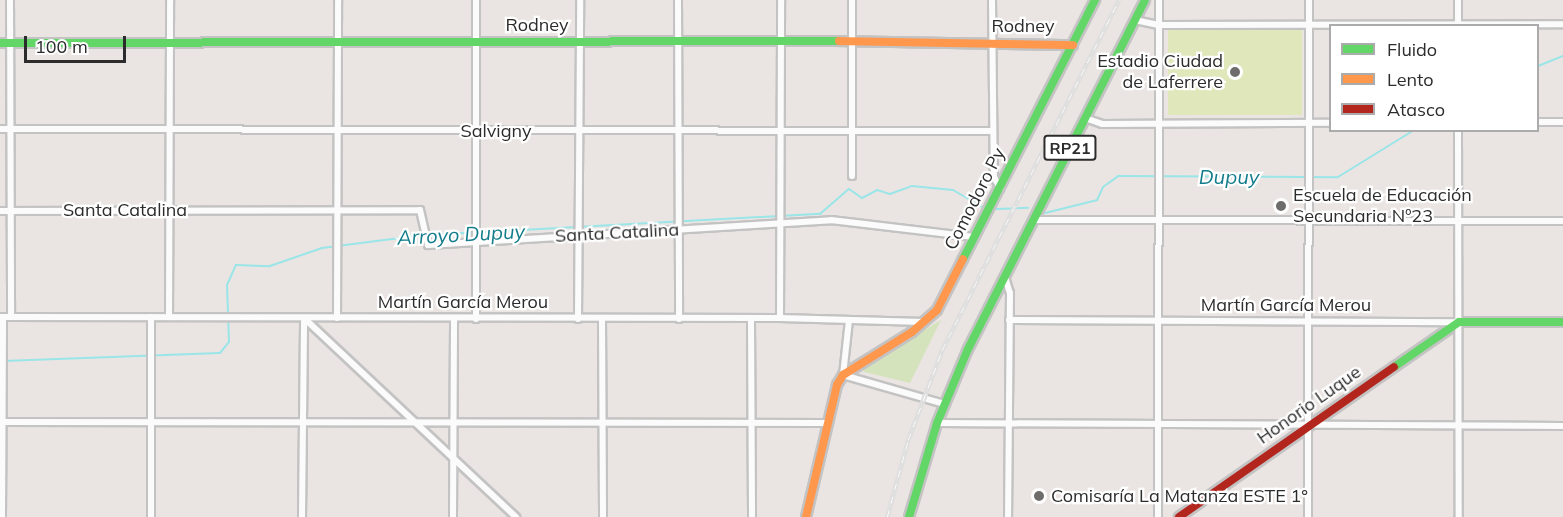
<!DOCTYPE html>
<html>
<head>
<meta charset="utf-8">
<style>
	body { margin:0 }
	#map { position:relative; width:1563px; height:517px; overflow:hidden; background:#eae5e2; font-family:Mulish,sans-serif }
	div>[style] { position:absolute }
	.green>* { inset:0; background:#d5e3bd }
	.pitch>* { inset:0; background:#e0e7bb; transform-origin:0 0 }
	.stream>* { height:2px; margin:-1px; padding:0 1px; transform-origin:1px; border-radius:1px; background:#9ae5e8 }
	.roads { filter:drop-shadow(2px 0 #c4c3c3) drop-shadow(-2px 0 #c4c3c3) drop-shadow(0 2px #c4c3c3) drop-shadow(0 -2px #c4c3c3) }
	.street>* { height:6px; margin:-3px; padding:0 3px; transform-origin:3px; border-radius:3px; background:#fcfbfb }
	.fast>* { height:8px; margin:-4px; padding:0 4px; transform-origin:4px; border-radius:4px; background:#63d668 }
	.slow>* { height:8px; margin:-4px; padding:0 4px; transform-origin:4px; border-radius:4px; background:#ff974d }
	.jam>* { height:8px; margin:-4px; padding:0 4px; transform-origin:4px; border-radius:4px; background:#b3261e }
	.rail>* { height:4.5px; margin-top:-2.25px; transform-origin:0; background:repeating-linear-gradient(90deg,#fff 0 7px,#dfdfdf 0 14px); box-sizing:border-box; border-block:2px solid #dfdfdf }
	.dots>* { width:16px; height:16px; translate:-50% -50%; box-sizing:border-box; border:3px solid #fff; border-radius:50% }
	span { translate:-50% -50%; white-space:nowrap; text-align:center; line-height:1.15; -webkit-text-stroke:4.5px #fff; paint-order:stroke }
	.shield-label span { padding:2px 4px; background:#fff; border:2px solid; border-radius:4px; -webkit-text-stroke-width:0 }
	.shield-label { font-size:16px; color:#2c2c2c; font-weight:700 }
	.street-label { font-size:18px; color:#2c2c2c }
	.poi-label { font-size:18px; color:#2c2c2c }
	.right { translate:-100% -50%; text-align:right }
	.left { translate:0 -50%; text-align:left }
	.water-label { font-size:20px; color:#137d8c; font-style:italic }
	.legend { position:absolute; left:1329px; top:24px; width:210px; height:108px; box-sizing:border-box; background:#fff; border:2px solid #ababab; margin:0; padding:8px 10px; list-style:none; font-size:18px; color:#2c2c2c }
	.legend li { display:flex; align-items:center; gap:12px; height:30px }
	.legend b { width:30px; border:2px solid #ababab }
	.scale { position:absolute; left:24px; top:36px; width:102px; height:27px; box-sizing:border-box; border:3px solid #2c2c2c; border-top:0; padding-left:8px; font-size:18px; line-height:21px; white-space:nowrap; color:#2c2c2c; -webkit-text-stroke:4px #fff; paint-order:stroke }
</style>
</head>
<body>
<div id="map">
	<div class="green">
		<i style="clip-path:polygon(941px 320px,910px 383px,864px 372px,862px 368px)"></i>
	</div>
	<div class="pitch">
		<i style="left:1168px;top:27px;width:134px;height:88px"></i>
	</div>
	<div class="stream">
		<i style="left:1538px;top:66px;width:27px;rotate:-22deg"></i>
		<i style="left:995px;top:209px;width:33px;rotate:-2deg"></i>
		<i style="left:1045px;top:213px;width:54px;rotate:-14deg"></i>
		<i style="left:1097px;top:200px;width:14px;rotate:-65deg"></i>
		<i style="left:1103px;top:187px;width:19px;rotate:-36deg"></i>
		<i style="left:1118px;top:176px;width:220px;rotate:0.3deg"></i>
		<i style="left:1338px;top:177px;width:89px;rotate:-31.7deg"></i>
		<i style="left:429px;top:235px;width:392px;rotate:-3.1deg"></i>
		<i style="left:820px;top:214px;width:38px;rotate:-41deg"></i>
		<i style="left:849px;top:189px;width:16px;rotate:35deg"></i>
		<i style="left:862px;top:198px;width:17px;rotate:-28deg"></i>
		<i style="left:877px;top:190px;width:14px;rotate:17deg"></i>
		<i style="left:890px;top:194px;width:23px;rotate:-20deg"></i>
		<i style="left:912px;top:186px;width:41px;rotate:5.6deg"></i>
		<i style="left:953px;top:190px;width:34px;rotate:30deg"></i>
		<i style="left:3px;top:361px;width:217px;rotate:-2.1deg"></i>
		<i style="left:220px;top:353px;width:14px;rotate:-51deg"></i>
		<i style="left:229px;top:342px;width:57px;rotate:-92deg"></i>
		<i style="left:227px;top:285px;width:22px;rotate:-66deg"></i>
		<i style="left:236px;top:265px;width:34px;rotate:2deg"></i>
		<i style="left:270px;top:266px;width:55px;rotate:-19.1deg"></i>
		<i style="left:322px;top:248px;width:102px;rotate:-7.3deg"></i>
	</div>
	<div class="roads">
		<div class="street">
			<i style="left:10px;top:0;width:317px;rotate:89.8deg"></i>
			<i style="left:678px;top:0;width:319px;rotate:89.8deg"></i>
			<i style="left:992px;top:0;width:177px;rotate:89.4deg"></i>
			<i style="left:994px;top:177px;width:13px;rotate:61deg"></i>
			<i style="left:1458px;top:0;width:26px;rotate:90deg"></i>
			<i style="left:1135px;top:20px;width:24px;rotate:12deg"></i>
			<i style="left:1158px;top:25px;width:405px;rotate:-0.1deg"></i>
			<i style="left:1085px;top:118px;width:18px;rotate:19deg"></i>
			<i style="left:1102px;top:124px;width:228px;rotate:-0.3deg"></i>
			<i style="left:1538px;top:122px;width:25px"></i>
			<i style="left:0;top:129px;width:993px;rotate:0.12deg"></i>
			<i style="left:1458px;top:130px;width:387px;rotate:89.9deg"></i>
			<i style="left:852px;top:176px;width:176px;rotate:-90deg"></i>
			<i style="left:0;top:211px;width:420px;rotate:-0.1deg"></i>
			<i style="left:420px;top:210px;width:36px;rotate:77deg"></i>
			<i style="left:428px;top:245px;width:404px;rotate:-3.5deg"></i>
			<i style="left:831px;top:220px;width:144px;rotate:6.8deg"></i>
			<i style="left:1033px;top:220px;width:530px;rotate:0.11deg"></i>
			<i style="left:1005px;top:277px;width:17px;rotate:73deg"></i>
			<i style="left:1010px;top:293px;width:224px;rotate:90.5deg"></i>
			<i style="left:0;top:317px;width:780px;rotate:0.07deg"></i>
			<i style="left:780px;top:318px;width:144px;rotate:1.6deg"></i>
			<i style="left:169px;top:317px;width:317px;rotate:-89.8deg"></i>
			<i style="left:304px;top:318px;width:291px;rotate:43.2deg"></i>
			<i style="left:337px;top:318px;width:318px;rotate:-89.8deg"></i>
			<i style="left:780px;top:318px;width:318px;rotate:-89.8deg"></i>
			<i style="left:476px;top:319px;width:319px;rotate:-90deg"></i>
			<i style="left:578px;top:319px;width:319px;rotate:-89.6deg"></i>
			<i style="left:602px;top:319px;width:198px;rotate:89.7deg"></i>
			<i style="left:751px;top:320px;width:197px;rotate:89.7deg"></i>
			<i style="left:849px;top:320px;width:55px;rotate:96.2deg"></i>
			<i style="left:843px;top:375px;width:105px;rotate:16deg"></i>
			<i style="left:1009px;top:320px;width:450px;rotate:0.3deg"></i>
			<i style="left:0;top:422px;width:828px;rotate:0.07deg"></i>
			<i style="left:937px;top:423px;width:626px;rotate:0.27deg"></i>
			<i style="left:2px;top:517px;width:200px;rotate:-89.7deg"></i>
			<i style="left:151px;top:517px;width:200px;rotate:-90deg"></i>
			<i style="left:302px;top:517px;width:199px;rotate:-89.4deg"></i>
			<i style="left:453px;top:517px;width:198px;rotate:-89.7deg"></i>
			<i style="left:1158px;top:517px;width:517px;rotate:-89.89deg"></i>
			<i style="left:1308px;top:517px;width:517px;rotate:-89.89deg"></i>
		</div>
		<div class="fast">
			<i style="left:0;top:43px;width:839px;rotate:-0.14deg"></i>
			<i style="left:963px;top:259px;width:291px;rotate:-63deg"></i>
			<i style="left:1394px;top:367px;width:79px;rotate:-34.7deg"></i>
			<i style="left:1459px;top:322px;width:104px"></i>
			<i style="left:909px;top:517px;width:98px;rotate:-73.4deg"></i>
			<i style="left:937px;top:423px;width:80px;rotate:-67.3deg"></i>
			<i style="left:968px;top:349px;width:391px;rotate:-63.1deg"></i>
		</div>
		<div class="slow">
			<i style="left:839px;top:41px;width:234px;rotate:1deg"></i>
			<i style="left:806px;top:517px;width:136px;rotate:-76.8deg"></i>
			<i style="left:837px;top:385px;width:12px;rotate:-59deg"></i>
			<i style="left:843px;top:375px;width:81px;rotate:-31.9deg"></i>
			<i style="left:912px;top:332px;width:33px;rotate:-41deg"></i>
			<i style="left:937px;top:310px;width:57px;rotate:-63deg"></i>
		</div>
		<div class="jam">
			<i style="left:1179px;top:517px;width:262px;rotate:-34.9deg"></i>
		</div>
	</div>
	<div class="rail">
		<i style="left:887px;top:517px;width:80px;rotate:-74.7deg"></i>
		<i style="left:908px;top:440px;width:96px;rotate:-69.3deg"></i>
		<i style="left:942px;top:350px;width:392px;rotate:-63.2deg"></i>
	</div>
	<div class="dots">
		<i style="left:1235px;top:72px;background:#6e6d6c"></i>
		<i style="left:1281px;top:206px;background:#6e6d6c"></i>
		<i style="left:1039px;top:496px;background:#6e6d6c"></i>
	</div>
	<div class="shield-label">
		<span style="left:1070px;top:148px">RP21</span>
	</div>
	<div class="street-label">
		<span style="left:537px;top:25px">Rodney</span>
		<span style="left:1023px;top:26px">Rodney</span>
		<span style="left:496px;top:131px">Salvigny</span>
		<span style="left:975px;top:199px;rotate:-63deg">Comodoro Py</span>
		<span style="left:125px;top:210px">Santa Catalina</span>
		<span style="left:617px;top:233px;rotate:-3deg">Santa Catalina</span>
		<span style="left:463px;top:302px">Martín García Merou</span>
		<span style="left:1286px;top:305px">Martín García Merou</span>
		<span style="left:1309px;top:405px;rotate:-35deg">Honorio Luque</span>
	</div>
	<div class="poi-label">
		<span class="right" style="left:1223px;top:72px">Estadio Ciudad<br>de Laferrere</span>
		<span class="left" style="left:1293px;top:206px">Escuela de Educación<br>Secundaria Nº23</span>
		<span class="left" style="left:1051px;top:496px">Comisaría La Matanza ESTE 1°</span>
	</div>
	<div class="water-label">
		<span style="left:1229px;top:176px">Dupuy</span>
		<span style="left:461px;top:234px;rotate:-3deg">Arroyo Dupuy</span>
	</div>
	<ul class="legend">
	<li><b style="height:8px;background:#63d668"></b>Fluido</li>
	<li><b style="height:8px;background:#ff974d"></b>Lento</li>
	<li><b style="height:8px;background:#b3261e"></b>Atasco</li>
	</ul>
	<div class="scale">100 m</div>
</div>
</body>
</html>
